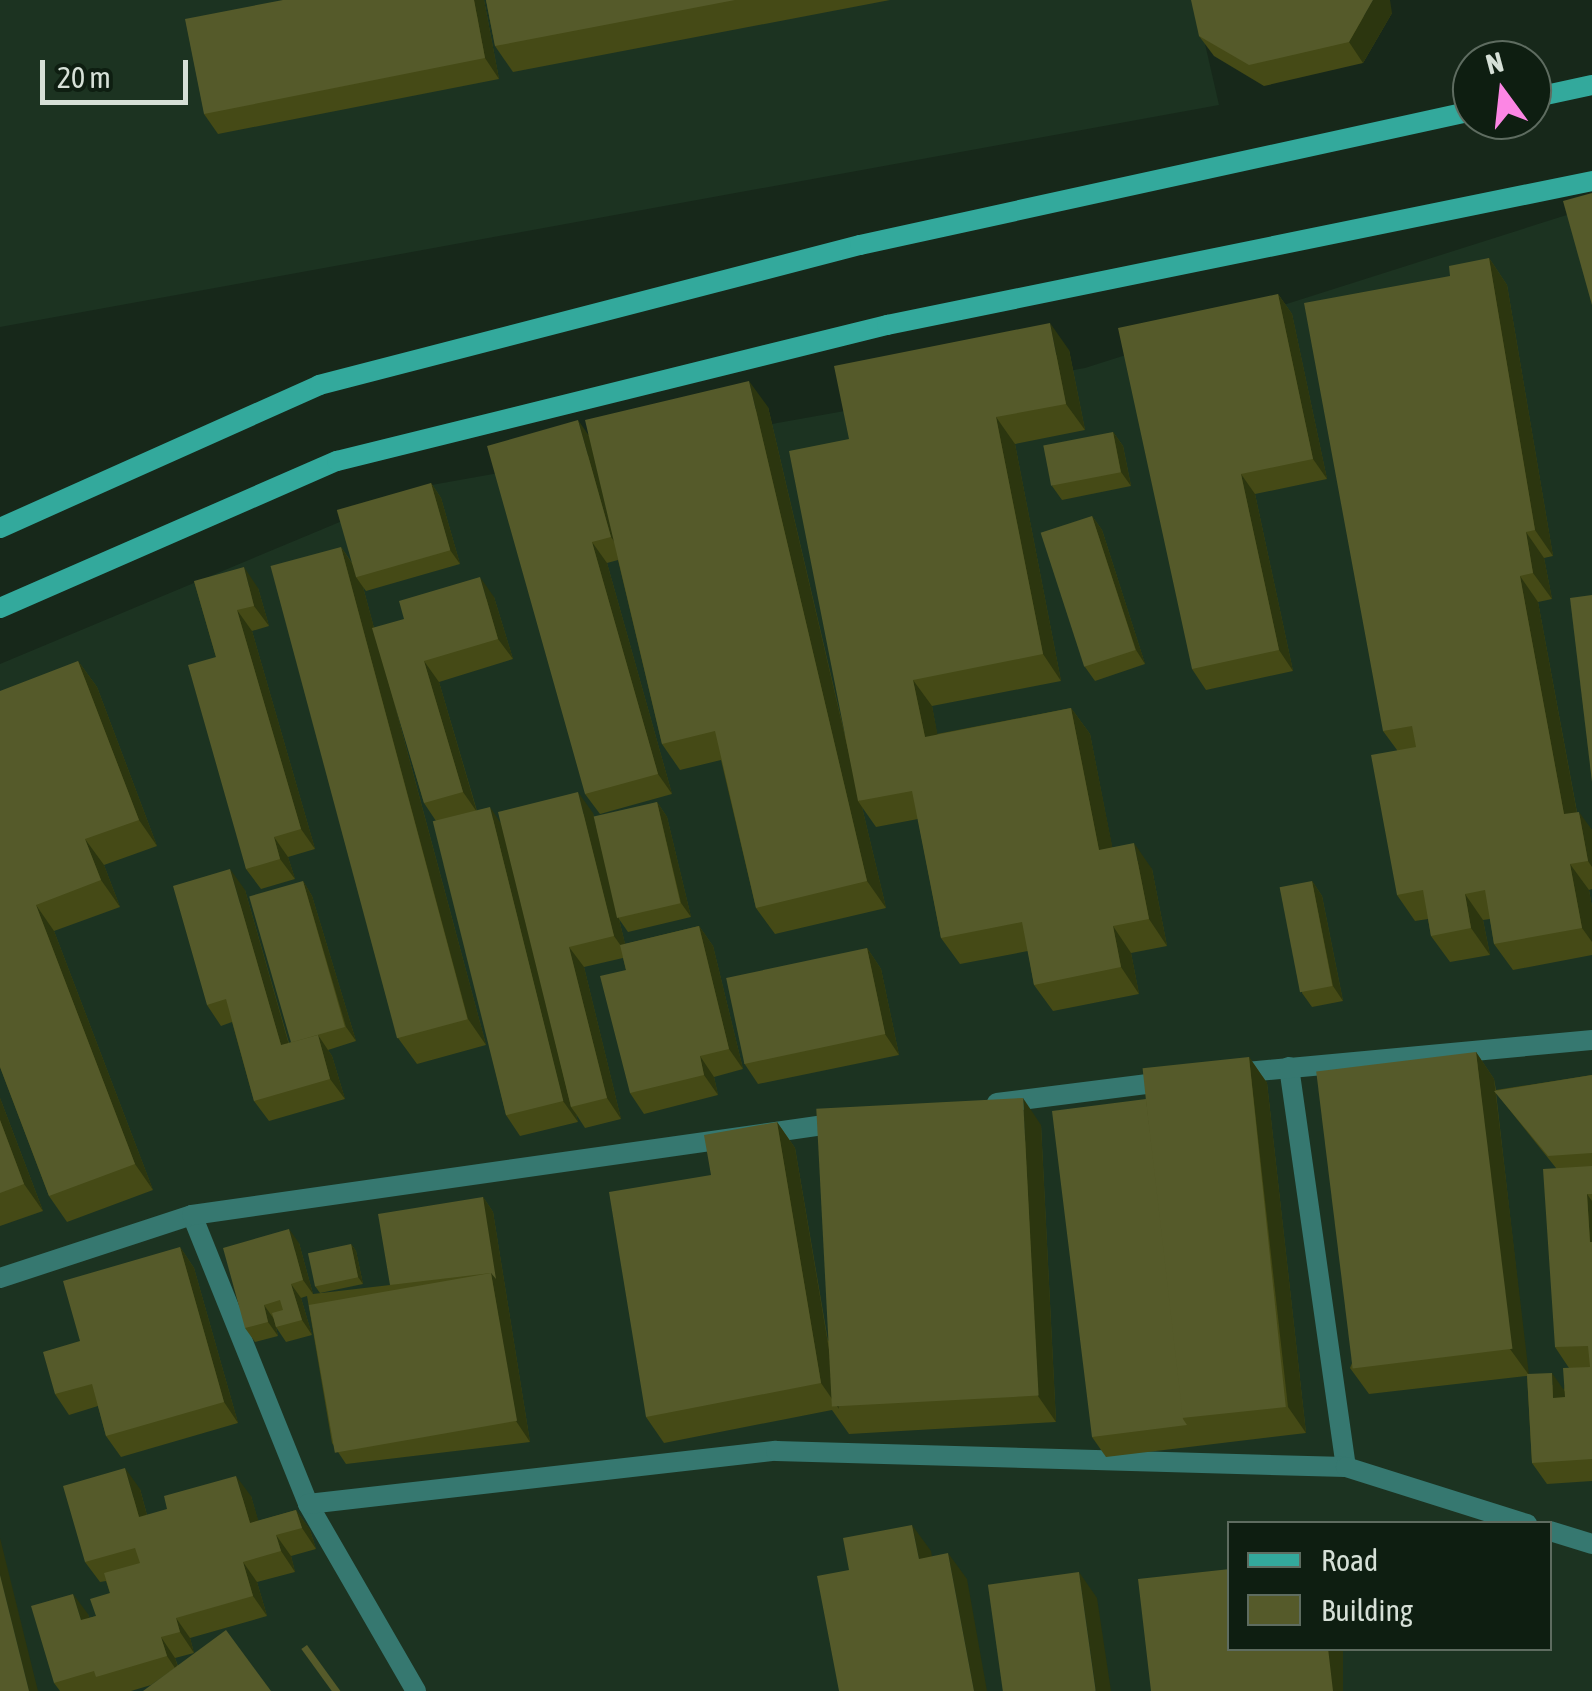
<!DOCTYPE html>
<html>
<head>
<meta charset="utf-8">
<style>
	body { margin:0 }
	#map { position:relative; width:1592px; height:1691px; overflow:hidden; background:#17281a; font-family:"Asap Condensed",sans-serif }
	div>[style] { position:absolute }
	.built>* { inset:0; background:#1c3321 }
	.street>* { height:20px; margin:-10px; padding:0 10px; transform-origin:10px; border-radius:10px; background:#367870 }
	.secondary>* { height:20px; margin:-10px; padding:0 10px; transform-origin:10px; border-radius:10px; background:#33a99c }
	.wall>* { inset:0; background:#454a16 }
	.shaded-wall>* { inset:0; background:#2c360f; transform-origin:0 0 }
	.building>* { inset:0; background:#555a2a; transform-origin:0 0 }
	span { translate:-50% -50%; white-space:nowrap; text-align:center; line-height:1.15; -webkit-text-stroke:9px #0e1e11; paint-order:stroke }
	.legend { position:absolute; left:1227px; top:1521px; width:325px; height:130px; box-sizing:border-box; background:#0e1e11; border:2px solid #5e6c60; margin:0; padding:12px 18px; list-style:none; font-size:30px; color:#d6e0d7 }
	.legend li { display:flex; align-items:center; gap:20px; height:50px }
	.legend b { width:50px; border:2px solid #5e6c60 }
	.north { position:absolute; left:1452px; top:40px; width:100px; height:100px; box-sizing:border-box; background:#0e1e11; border:2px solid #5e6c60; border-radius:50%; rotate:345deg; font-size:28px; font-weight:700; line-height:40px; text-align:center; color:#d6e0d7 }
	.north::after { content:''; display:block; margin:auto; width:35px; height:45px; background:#fc86e4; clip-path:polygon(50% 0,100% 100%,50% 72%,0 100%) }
	.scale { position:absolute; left:40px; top:60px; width:148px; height:45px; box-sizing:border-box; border:5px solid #d6e0d7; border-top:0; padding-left:12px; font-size:30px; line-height:35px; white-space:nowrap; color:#d6e0d7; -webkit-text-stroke:8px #0e1e11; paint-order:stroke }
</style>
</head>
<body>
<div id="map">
	<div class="built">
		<i style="clip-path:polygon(0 0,1195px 0,1219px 105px,0 327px)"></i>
		<i style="clip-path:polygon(evenodd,1592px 207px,1592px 1691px,0 1691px,0 664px,426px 486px,1085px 368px,1592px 207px,1230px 1524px,1550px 1524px,1550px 1648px,1230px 1648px,1230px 1524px)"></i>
	</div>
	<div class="street">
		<i style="left:1289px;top:1067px;width:404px;rotate:81.9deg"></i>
		<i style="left:1236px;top:1073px;width:358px;rotate:-5.3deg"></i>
		<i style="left:997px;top:1103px;width:176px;rotate:-7.2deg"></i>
		<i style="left:192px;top:1215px;width:311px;rotate:68.1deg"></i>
		<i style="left:308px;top:1504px;width:216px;rotate:60deg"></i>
		<i style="left:0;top:1278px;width:202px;rotate:-18.2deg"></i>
		<i style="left:192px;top:1215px;width:660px;rotate:-8.11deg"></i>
		<i style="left:308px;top:1504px;width:471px;rotate:-6.5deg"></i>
		<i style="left:776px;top:1451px;width:570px;rotate:1.61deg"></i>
		<i style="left:1346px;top:1467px;width:190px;rotate:17.5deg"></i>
		<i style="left:1550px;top:1531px;width:44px;rotate:17.2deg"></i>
	</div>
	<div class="secondary">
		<i style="left:1532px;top:98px;width:61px;rotate:-12.2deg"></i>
		<i style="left:0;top:528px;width:350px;rotate:-24.1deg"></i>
		<i style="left:319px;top:385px;width:559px;rotate:-14.51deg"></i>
		<i style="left:860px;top:245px;width:626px;rotate:-12.35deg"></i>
		<i style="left:0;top:608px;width:368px;rotate:-23.6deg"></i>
		<i style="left:337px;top:461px;width:567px;rotate:-13.89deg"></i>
		<i style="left:887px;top:325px;width:720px;rotate:-11.54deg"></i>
	</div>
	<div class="wall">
		<i style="clip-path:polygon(283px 0,484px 0,499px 79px,218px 134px,204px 114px)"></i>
		<i style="clip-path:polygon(486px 0,890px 0,513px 72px,495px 46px)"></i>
		<i style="clip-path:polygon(1392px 13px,1363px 63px,1264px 86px,1214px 56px,1199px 36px)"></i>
		<i style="clip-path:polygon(1489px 258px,1507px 285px,1553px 556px,1544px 558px,1552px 599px,1538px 602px,1577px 812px,1592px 830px,1592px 889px,1589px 890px,1592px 907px,1592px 955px,1513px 970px,1494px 944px,1490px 919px,1483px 920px,1490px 955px,1450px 962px,1431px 936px,1428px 919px,1415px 921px,1397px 895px,1397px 750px,1383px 731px,1450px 276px)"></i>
		<i style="clip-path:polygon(1278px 294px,1292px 314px,1327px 479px,1255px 494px,1293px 671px,1206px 690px,1192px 669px)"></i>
		<i style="clip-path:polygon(1069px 350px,1085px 430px,1015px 444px,1061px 681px,932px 706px,937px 734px,1071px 708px,1090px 734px,1112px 847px,1152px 869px,1167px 946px,1131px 953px,1139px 994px,1053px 1011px,1034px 985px,1028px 951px,960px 964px,941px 938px,918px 819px,876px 827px,862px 807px,886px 908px,775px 934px,756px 908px,721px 760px,680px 770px,662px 744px,618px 560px,607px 563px,672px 794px,600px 814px,585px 794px,588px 435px,768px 407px,845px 735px,849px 439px)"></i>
		<i style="clip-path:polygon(1113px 432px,1123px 446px,1131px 486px,1062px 500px,1052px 486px)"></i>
		<i style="clip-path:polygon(431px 483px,441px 498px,460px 564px,366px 591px,363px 587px,374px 628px,494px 597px,513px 659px,439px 682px,477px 811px,501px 823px,593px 813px,595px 825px,657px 802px,667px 817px,691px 917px,628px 932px,619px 919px,625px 944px,699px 926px,713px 946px,743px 1069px,714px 1077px,718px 1095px,644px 1114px,630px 1093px,626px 970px,623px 958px,584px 967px,621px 1119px,585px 1128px,576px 1114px,578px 1122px,520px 1136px,506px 1115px,436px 821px,424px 803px,390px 687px,486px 1045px,417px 1064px,398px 1038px,341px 547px,352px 563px)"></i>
		<i style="clip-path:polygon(1092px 516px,1102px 530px,1145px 664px,1095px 681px,1085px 667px)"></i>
		<i style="clip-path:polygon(194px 581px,258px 588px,269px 626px,252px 631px,315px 849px,288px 857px,295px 879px,261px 889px,246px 869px,216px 657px)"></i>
		<i style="clip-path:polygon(78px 661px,97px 687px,157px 846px,104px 865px,120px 907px,54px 931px,153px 1190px,67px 1222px,49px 1196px,0 1067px)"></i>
		<i style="clip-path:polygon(303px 881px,312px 896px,356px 1041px,328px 1050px,332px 1056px,345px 1099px,269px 1121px,254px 1101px,232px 1022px,221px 1026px,207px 1005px,245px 890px,289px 1043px,292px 1042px)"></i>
		<i style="clip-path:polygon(1312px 881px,1322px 896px,1343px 1001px,1312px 1007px,1302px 993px)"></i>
		<i style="clip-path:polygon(867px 948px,881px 969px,899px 1055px,758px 1084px,744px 1063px)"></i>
		<i style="clip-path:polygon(evenodd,1476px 1052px,1494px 1079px,1496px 1090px,1592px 1075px,1592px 1481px,1547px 1484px,1532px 1463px,1527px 1376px,1369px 1394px,1350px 1368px,1476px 1052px,1496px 1093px,1556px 1168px,1555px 1347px,1569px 1368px,1564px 1390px,1528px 1374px,1496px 1093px)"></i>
		<i style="clip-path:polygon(1249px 1057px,1267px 1083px,1306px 1433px,1106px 1457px,1092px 1437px,1146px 1099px)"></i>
		<i style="clip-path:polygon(0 1098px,43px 1211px,0 1226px)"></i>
		<i style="clip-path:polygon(777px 1122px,795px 1148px,828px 1341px,1041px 1125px,1056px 1422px,849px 1434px,832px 1410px,664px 1443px,646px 1417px)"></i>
		<i style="clip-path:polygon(483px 1197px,493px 1212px,530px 1442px,346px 1464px,332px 1443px,307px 1296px,301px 1298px,312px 1335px,286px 1342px,276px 1327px,278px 1336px,255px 1342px,245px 1328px,299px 1243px,313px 1294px,390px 1285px)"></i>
		<i style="clip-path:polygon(351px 1244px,356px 1251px,363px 1284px,320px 1293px,315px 1286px)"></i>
		<i style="clip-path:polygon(180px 1247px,194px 1268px,238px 1423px,121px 1457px,106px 1436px,98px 1406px,69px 1415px,55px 1394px,80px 1341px)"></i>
		<i style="clip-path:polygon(140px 1489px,147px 1515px,251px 1496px,258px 1521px,296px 1510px,310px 1530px,316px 1549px,291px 1556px,295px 1572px,257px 1582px,267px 1616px,190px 1638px,194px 1653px,175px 1658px,178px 1666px,151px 1685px,131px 1691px,60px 1691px,54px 1683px,88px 1614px,89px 1618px,96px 1616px,110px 1593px,106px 1581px,100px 1582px,85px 1562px)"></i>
	</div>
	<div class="shaded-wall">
		<i style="clip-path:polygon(474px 0,484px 0,499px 79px,485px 58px)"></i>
		<i style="clip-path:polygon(1373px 0,1390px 0,1392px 13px,1363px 63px,1349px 42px)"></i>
		<i style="clip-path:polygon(1489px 258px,1507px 285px,1553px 556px,1535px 530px)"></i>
		<i style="clip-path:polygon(1278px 294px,1292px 314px,1327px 479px,1313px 459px)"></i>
		<i style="clip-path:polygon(1050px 323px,1069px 350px,1085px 430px,1066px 404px)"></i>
		<i style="clip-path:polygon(749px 381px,768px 407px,860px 801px,858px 801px,862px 807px,886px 908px,867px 881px)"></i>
		<i style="clip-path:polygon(996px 417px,1015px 444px,1061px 681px,1043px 654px)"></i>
		<i style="clip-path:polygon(578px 420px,592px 440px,626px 558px,611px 537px)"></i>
		<i style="clip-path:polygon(1113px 432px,1123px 446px,1131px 486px,1121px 472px)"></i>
		<i style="clip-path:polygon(1241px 474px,1255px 494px,1293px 671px,1279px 650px)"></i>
		<i style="clip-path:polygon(431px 483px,441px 498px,460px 564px,450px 550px)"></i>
		<i style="clip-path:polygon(1092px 516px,1102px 530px,1145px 664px,1136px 650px)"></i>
		<i style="clip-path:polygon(1526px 532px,1544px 558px,1552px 599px,1533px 573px)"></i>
		<i style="clip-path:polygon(592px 542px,607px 563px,672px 794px,658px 774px)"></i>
		<i style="clip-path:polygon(341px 547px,359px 574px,356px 577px,363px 587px,486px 1045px,468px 1019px)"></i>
		<i style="clip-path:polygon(244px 567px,258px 588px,269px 626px,254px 606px)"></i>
		<i style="clip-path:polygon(1520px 576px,1538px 602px,1582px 840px,1564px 814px)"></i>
		<i style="clip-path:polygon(480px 577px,494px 597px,513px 659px,498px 639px)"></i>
		<i style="clip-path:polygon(237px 610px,252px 631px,315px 849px,301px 829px)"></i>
		<i style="clip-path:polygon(78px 661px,97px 687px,157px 846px,139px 820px)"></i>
		<i style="clip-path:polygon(424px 661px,439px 682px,477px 812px,463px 792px)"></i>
		<i style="clip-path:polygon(913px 680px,932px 706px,943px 763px,925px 737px)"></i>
		<i style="clip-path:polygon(1071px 708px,1090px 734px,1118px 876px,1099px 850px)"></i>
		<i style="clip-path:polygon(578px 792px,593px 813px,628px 956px,614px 936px)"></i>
		<i style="clip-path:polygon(657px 802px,667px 817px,691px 917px,681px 903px)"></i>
		<i style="clip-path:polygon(490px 807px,504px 828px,571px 1107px,576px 1114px,578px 1122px,563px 1101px)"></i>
		<i style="clip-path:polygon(1579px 812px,1592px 830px,1592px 867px,1588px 861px)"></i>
		<i style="clip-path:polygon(274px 837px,288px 857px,295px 879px,280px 859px)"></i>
		<i style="clip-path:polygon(85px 839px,104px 865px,120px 907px,101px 880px)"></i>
		<i style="clip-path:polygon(1134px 843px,1152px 869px,1167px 946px,1149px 919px)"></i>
		<i style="clip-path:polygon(1570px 864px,1589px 890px,1592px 907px,1592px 942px,1582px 928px)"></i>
		<i style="clip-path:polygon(230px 869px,245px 890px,295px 1066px,281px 1045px)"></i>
		<i style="clip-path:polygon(303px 881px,312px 896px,356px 1041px,346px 1027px)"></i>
		<i style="clip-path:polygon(1312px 881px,1322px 896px,1343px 1001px,1333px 986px)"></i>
		<i style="clip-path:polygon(1465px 894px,1483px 920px,1490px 955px,1471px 928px)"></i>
		<i style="clip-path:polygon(36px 905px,54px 931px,153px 1190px,135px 1164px)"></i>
		<i style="clip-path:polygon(699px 926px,713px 946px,743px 1069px,729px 1049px)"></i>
		<i style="clip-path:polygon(1113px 926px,1131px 953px,1139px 994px,1121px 967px)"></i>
		<i style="clip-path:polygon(569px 947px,584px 967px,621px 1119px,607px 1098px)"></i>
		<i style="clip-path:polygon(867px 948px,881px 969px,899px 1055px,885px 1034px)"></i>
		<i style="clip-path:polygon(318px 1035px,332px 1056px,345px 1099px,330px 1079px)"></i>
		<i style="clip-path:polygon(1476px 1052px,1494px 1079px,1529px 1375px,1510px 1349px)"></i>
		<i style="clip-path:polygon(700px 1056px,714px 1077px,718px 1095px,704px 1075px)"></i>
		<i style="clip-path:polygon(1249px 1057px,1267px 1083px,1306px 1433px,1288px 1407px)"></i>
		<i style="clip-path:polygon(0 1098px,43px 1211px,24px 1184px,0 1120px)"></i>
		<i style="clip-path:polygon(1023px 1098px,1041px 1125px,1056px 1422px,1038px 1396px)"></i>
		<i style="clip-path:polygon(777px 1122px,795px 1148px,839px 1409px,821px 1383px)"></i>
		<i style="clip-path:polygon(1587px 1194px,1592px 1201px,1592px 1245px,1590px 1242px)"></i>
		<i style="clip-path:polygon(483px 1197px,493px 1212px,530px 1442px,516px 1421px,491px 1273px)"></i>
		<i style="clip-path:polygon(289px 1229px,299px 1243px,313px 1294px,303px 1280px)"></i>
		<i style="clip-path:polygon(351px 1244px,356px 1251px,363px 1284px,358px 1277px)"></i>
		<i style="clip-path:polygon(180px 1247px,194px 1268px,238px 1423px,224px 1402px)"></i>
		<i style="clip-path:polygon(291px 1284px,301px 1298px,312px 1335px,302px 1320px)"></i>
		<i style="clip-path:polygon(264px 1305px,274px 1319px,278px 1336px,268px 1322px)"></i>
		<i style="clip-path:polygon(1552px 1373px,1566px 1393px,1568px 1418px,1553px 1398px)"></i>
		<i style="clip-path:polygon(125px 1468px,140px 1489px,153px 1538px,139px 1517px)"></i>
		<i style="clip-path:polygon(236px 1476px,251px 1496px,265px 1543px,250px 1523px)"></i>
		<i style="clip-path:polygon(296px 1510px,310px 1530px,316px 1549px,302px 1528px)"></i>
		<i style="clip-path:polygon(912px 1525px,931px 1551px,937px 1586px,919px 1559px)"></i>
		<i style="clip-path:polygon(276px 1535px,291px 1556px,295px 1572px,281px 1551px)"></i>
		<i style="clip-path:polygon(0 1538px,38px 1691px,29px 1691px,0 1575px)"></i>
		<i style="clip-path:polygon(948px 1553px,967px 1579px,987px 1691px,974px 1691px)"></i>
		<i style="clip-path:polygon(243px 1562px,257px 1582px,267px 1616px,253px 1596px)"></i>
		<i style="clip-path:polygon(1079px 1572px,1097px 1598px,1111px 1691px,1096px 1691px)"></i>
		<i style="clip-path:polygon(73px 1594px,88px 1614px,96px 1641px,81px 1620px)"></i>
		<i style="clip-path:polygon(176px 1618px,190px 1638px,194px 1653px,180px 1632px)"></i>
		<i style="clip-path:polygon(161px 1637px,175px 1658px,181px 1677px,167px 1656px)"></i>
		<i style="left:1328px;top:1648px;width:15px;height:43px"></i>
	</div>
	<div class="building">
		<i style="clip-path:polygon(283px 0,474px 0,485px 58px,204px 114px,185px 19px)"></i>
		<i style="clip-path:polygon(486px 0,735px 0,495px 46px)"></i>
		<i style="clip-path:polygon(1191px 0,1373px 0,1349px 42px,1249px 65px,1199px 36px)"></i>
		<i style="clip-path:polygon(1592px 193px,1592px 305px,1563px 201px)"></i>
		<i style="clip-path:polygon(1489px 258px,1535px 530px,1526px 532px,1533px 573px,1520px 576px,1564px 814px,1579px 812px,1588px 861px,1570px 864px,1582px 928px,1494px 944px,1485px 890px,1465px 894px,1471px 928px,1431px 936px,1423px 890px,1397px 895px,1371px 755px,1416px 747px,1412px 726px,1383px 731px,1304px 303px,1450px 276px,1449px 266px)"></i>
		<i style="clip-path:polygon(1278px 294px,1313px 459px,1241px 474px,1279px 650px,1192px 669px,1118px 328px)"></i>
		<i style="clip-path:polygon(1050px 323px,1066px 404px,996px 417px,1043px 654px,913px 680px,925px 737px,1071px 708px,1099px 850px,1134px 843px,1149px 919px,1113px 926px,1121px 967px,1034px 985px,1022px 922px,941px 938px,912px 791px,858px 801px,789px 451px,849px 439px,834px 366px)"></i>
		<i style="clip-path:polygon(749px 381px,867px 881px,756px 908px,715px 731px,662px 744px,585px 420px)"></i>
		<i style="clip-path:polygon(578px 420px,611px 537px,592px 542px,658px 774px,585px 794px,487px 446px)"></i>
		<i style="left:1113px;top:432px;width:41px;height:71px;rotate:79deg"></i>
		<i style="left:431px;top:483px;width:70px;height:98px;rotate:74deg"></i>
		<i style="left:1092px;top:516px;width:141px;height:54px;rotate:72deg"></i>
		<i style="left:341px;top:547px;width:489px;height:73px;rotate:75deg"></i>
		<i style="clip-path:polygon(244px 567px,254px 606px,237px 610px,301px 829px,274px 837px,280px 859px,246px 869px,188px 665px,216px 657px,194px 581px)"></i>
		<i style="clip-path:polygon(480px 577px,498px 639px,424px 661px,463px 792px,424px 803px,372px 628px,404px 619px,399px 601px)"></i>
		<i style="clip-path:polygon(1592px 595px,1592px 782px,1570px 598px)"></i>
		<i style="clip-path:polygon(78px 661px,139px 820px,85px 839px,101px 880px,36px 905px,135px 1164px,49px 1196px,0 1067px,0 691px)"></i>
		<i style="clip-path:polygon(578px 792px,614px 936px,569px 947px,607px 1098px,571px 1107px,498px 812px)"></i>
		<i style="left:657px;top:802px;width:104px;height:65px;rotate:77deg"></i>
		<i style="left:490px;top:807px;width:303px;height:59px;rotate:76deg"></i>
		<i style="clip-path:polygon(230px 869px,281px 1045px,318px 1035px,330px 1079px,254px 1101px,226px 999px,207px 1005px,173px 886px)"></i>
		<i style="left:303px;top:881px;width:152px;height:56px;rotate:74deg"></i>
		<i style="left:1312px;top:881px;width:107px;height:33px;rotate:79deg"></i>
		<i style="clip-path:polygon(699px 926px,729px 1049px,700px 1056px,704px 1075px,630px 1093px,600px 976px,626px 970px,620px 945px)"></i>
		<i style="left:867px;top:948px;width:88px;height:144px;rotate:78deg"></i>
		<i style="left:1476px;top:1052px;width:299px;height:161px;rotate:83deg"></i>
		<i style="left:1249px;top:1057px;width:352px;height:107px;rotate:84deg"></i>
		<i style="clip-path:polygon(1592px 1075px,1592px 1153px,1548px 1156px,1494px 1091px)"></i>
		<i style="left:1023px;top:1098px;width:298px;height:207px;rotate:87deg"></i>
		<i style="clip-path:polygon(1146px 1099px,1183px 1419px,1187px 1425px,1092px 1437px,1052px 1111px)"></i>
		<i style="clip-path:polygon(0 1120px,24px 1184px,0 1193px)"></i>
		<i style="clip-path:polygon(777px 1122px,821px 1383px,646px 1417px,609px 1192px,711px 1175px,704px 1135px)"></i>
		<i style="clip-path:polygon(1592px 1166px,1592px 1194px,1587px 1194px,1590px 1242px,1592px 1242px,1592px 1459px,1532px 1463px,1527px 1374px,1552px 1373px,1553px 1398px,1565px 1397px,1563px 1368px,1590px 1367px,1588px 1346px,1555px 1347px,1543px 1169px)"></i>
		<i style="clip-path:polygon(483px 1197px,496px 1279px,491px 1273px,390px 1285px,378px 1214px)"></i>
		<i style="clip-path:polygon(289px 1229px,303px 1280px,291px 1284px,302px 1320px,276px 1327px,272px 1313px,283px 1310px,280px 1300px,264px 1305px,268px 1322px,245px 1328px,223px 1248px)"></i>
		<i style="left:351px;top:1244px;width:34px;height:44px;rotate:78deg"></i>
		<i style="clip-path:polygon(180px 1247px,224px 1402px,106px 1436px,92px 1384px,55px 1394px,43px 1352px,80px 1341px,63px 1281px)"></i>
		<i style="left:491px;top:1273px;width:150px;height:185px;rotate:80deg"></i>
		<i style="clip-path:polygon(125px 1468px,139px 1517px,167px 1509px,164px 1496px,236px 1476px,250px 1523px,296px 1510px,302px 1528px,276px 1535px,281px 1551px,243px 1562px,253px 1596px,176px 1618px,180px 1632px,161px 1637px,167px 1656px,96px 1677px,94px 1671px,54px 1683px,31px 1606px,73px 1594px,81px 1620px,96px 1616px,90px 1599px,110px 1593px,104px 1573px,140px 1563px,135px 1548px,85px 1562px,63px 1486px)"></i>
		<i style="clip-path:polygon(912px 1525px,919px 1559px,948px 1553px,974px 1691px,839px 1691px,817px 1576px,849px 1570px,843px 1538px)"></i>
		<i style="clip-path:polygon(1230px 1569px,1230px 1648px,1328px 1648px,1333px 1691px,1151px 1691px,1138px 1579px)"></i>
		<i style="left:1079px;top:1572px;width:120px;height:92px;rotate:82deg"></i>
		<i style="clip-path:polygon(0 1575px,29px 1691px,0 1691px)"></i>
		<i style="clip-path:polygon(226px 1630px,271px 1691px,143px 1691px)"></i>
		<i style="left:307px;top:1645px;width:57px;height:7px;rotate:54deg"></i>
	</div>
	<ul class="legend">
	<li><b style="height:12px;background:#33a99c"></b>Road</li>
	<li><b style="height:28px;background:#555a2a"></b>Building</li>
	</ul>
	<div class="north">N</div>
	<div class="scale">20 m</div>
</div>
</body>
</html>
